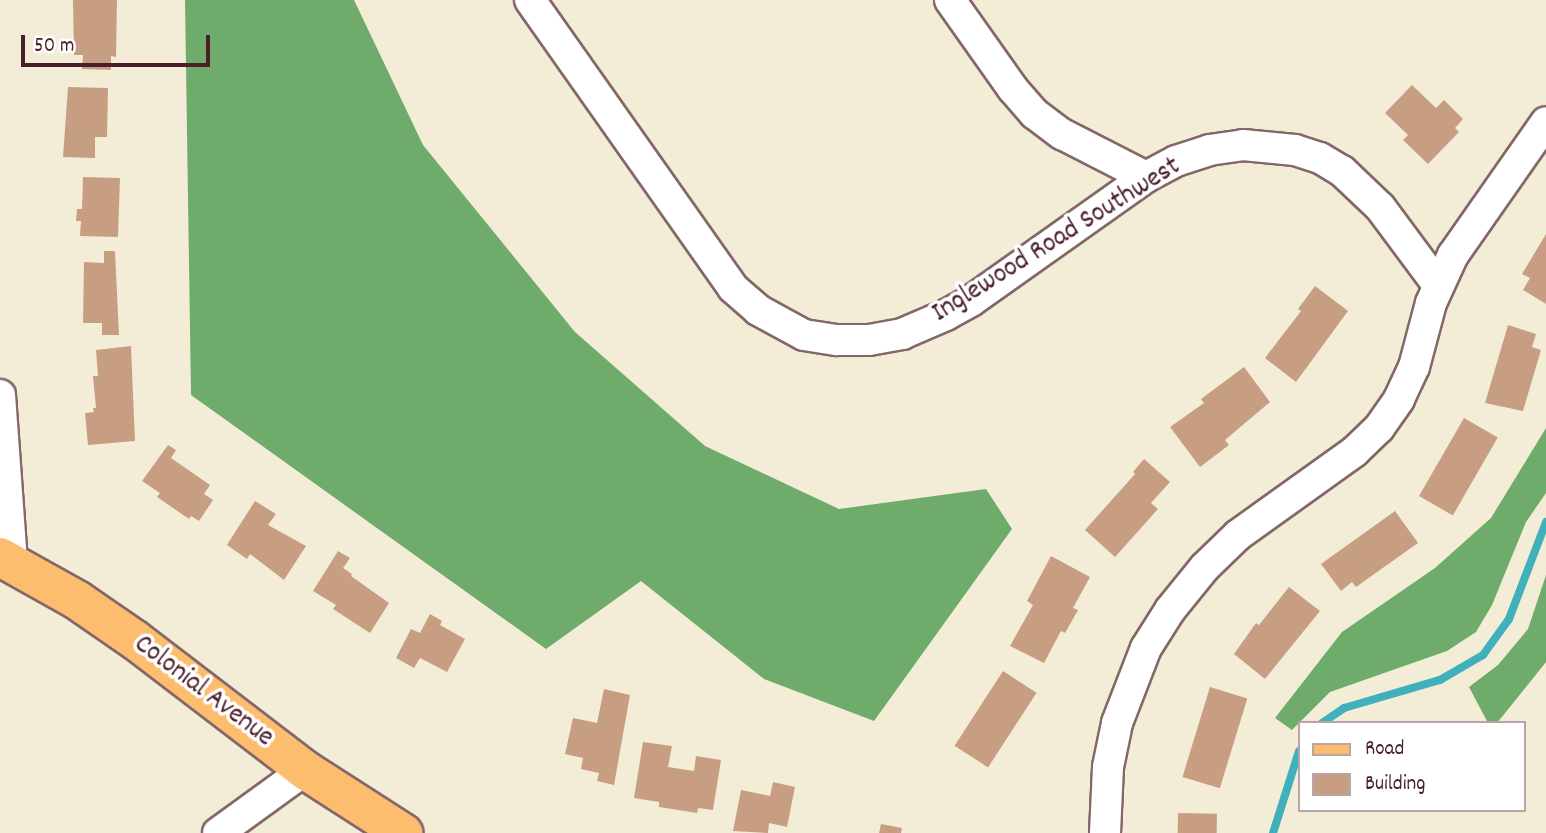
<!DOCTYPE html>
<html>
<head>
<meta charset="utf-8">
<style>
	body { margin:0 }
	#map { position:relative; width:1546px; height:833px; overflow:hidden; background:#f3edd8; font-family:Dekko,sans-serif }
	div>[style] { position:absolute }
	.forest>* { inset:0; background:#6fab6b }
	.stream>* { height:8px; margin:-4px; padding:0 4px; transform-origin:4px; border-radius:4px; background:#40b0bb }
	.building>* { inset:0; background:#c89e83; transform-origin:0 0 }
	.roads { filter:drop-shadow(2px 0 #856768) drop-shadow(-2px 0 #856768) drop-shadow(0 2px #856768) drop-shadow(0 -2px #856768) }
	.minor>* { height:30px; margin:-15px; padding:0 15px; transform-origin:15px; border-radius:15px; background:#fff }
	.major>* { height:38px; margin:-19px; padding:0 19px; transform-origin:19px; border-radius:19px; background:#fcbd6f }
	span { translate:-50% -50%; white-space:nowrap; text-align:center; line-height:1.15; -webkit-text-stroke:7px #fff; paint-order:stroke }
	.street-label { font-size:28px; color:#4a1f2b }
	.legend { position:absolute; left:1298px; top:721px; width:228px; height:91px; box-sizing:border-box; background:#fff; border:2px solid #b7a5aa; margin:0; padding:9px 12px; list-style:none; font-size:21px; color:#4a1f2b }
	.legend li { display:flex; align-items:center; gap:14px; height:35px }
	.legend b { width:35px; border:2px solid #b7a5aa }
	.scale { position:absolute; left:21px; top:35px; width:189px; height:32px; box-sizing:border-box; border:4px solid #4a1f2b; border-top:0; padding-left:9px; font-size:21px; line-height:24px; white-space:nowrap; color:#4a1f2b; -webkit-text-stroke:5px #fff; paint-order:stroke }
</style>
</head>
<body>
<div id="map">
	<div class="forest">
		<i style="clip-path:polygon(185px 0,354px 0,423px 145px,575px 332px,705px 446px,839px 509px,986px 489px,1012px 529px,874px 721px,764px 679px,641px 581px,546px 649px,191px 395px)"></i>
		<i style="clip-path:polygon(1546px 428px,1546px 493px,1526px 522px,1492px 605px,1476px 632px,1447px 651px,1330px 692px,1292px 730px,1275px 718px,1342px 632px,1435px 568px,1491px 518px)"></i>
		<i style="clip-path:polygon(1546px 575px,1546px 662px,1497px 723px,1488px 723px,1469px 687px,1498px 665px,1528px 629px)"></i>
	</div>
	<div class="stream">
		<i style="left:1322px;top:723px;width:27px;rotate:-34deg"></i>
		<i style="left:1344px;top:708px;width:100px;rotate:-16.3deg"></i>
		<i style="left:1440px;top:680px;width:50px;rotate:-30.2deg"></i>
		<i style="left:1483px;top:655px;width:44px;rotate:-54.2deg"></i>
		<i style="left:1509px;top:619px;width:104px;rotate:-69.1deg"></i>
		<i style="left:1273px;top:833px;width:86px;rotate:-72.4deg"></i>
	</div>
	<div class="building">
		<i style="clip-path:polygon(73px 0,117px 0,116px 57px,111px 56px,111px 70px,82px 69px,83px 55px,74px 55px)"></i>
		<i style="clip-path:polygon(1412px 85px,1436px 108px,1444px 100px,1463px 119px,1455px 128px,1459px 132px,1428px 164px,1403px 140px,1408px 135px,1385px 113px)"></i>
		<i style="clip-path:polygon(68px 87px,108px 88px,107px 137px,95px 137px,95px 158px,63px 157px)"></i>
		<i style="clip-path:polygon(83px 177px,120px 178px,118px 237px,80px 236px,81px 221px,76px 221px,77px 209px,82px 209px)"></i>
		<i style="clip-path:polygon(1546px 234px,1546px 304px,1523px 290px,1530px 278px,1522px 274px)"></i>
		<i style="clip-path:polygon(104px 251px,115px 251px,119px 335px,102px 335px,102px 323px,83px 323px,84px 262px,104px 263px)"></i>
		<i style="clip-path:polygon(1315px 286px,1348px 311px,1296px 382px,1265px 358px,1301px 311px,1298px 309px)"></i>
		<i style="clip-path:polygon(1508px 325px,1536px 334px,1532px 347px,1541px 350px,1523px 411px,1485px 403px)"></i>
		<i style="clip-path:polygon(131px 346px,135px 441px,88px 445px,85px 413px,94px 412px,93px 408px,96px 408px,93px 376px,98px 376px,96px 350px)"></i>
		<i style="clip-path:polygon(1244px 367px,1270px 402px,1225px 440px,1229px 445px,1200px 467px,1170px 427px,1204px 403px,1201px 399px)"></i>
		<i style="left:1464px;top:418px;width:39px;height:90px;rotate:30deg"></i>
		<i style="clip-path:polygon(168px 445px,176px 450px,171px 458px,210px 485px,204px 494px,213px 500px,199px 521px,191px 516px,189px 519px,157px 497px,160px 493px,142px 481px)"></i>
		<i style="clip-path:polygon(1144px 459px,1170px 482px,1151px 503px,1158px 509px,1115px 557px,1085px 530px,1135px 474px,1133px 472px)"></i>
		<i style="clip-path:polygon(255px 501px,276px 514px,268px 525px,306px 546px,284px 580px,250px 554px,247px 559px,227px 545px)"></i>
		<i style="clip-path:polygon(1395px 511px,1418px 543px,1356px 587px,1352px 582px,1341px 591px,1321px 564px)"></i>
		<i style="clip-path:polygon(338px 551px,350px 558px,343px 568px,352px 574px,351px 576px,389px 603px,370px 633px,333px 609px,336px 605px,313px 591px)"></i>
		<i style="clip-path:polygon(1051px 556px,1090px 577px,1073px 608px,1078px 610px,1065px 633px,1061px 631px,1044px 663px,1010px 646px,1033px 605px,1027px 601px)"></i>
		<i style="clip-path:polygon(1289px 587px,1320px 611px,1265px 679px,1234px 654px,1256px 623px,1259px 625px)"></i>
		<i style="clip-path:polygon(430px 614px,442px 621px,440px 625px,465px 639px,447px 672px,420px 658px,414px 668px,396px 658px,411px 629px,420px 633px)"></i>
		<i style="left:1003px;top:671px;width:40px;height:89px;rotate:33deg"></i>
		<i style="left:1210px;top:687px;width:39px;height:94px;rotate:17deg"></i>
		<i style="clip-path:polygon(604px 689px,630px 695px,614px 785px,597px 781px,599px 773px,581px 769px,583px 758px,565px 754px,573px 718px,597px 723px)"></i>
		<i style="clip-path:polygon(643px 742px,672px 746px,668px 767px,694px 771px,696px 756px,721px 760px,713px 810px,698px 808px,697px 813px,659px 807px,659px 802px,634px 798px)"></i>
		<i style="clip-path:polygon(773px 782px,795px 787px,787px 827px,769px 823px,768px 833px,733px 831px,741px 790px,770px 796px)"></i>
		<i style="left:1178px;top:813px;width:39px;height:20px;rotate:1deg"></i>
		<i style="clip-path:polygon(881px 824px,902px 828px,901px 833px,879px 833px)"></i>
	</div>
	<div class="roads">
		<div class="minor">
			<i style="left:530px;top:0;width:352px;rotate:54.8deg"></i>
			<i style="left:733px;top:288px;width:33px;rotate:41deg"></i>
			<i style="left:758px;top:310px;width:52px;rotate:28.5deg"></i>
			<i style="left:804px;top:335px;width:33px;rotate:9deg"></i>
			<i style="left:837px;top:340px;width:32px"></i>
			<i style="left:869px;top:340px;width:34px;rotate:-10deg"></i>
			<i style="left:902px;top:334px;width:48px;rotate:-23.4deg"></i>
			<i style="left:946px;top:315px;width:29px;rotate:-29deg"></i>
			<i style="left:971px;top:301px;width:214px;rotate:-35.3deg"></i>
			<i style="left:1146px;top:177px;width:34px;rotate:-28deg"></i>
			<i style="left:1176px;top:161px;width:35px;rotate:-18deg"></i>
			<i style="left:1209px;top:150px;width:34px;rotate:-8deg"></i>
			<i style="left:1243px;top:145px;width:52px;rotate:5.5deg"></i>
			<i style="left:1295px;top:150px;width:26px;rotate:18deg"></i>
			<i style="left:1320px;top:158px;width:26px;rotate:31deg"></i>
			<i style="left:1342px;top:171px;width:52px;rotate:43.5deg"></i>
			<i style="left:1380px;top:207px;width:97px;rotate:53.4deg"></i>
			<i style="left:950px;top:0;width:109px;rotate:54.7deg"></i>
			<i style="left:1013px;top:89px;width:33px;rotate:49deg"></i>
			<i style="left:1035px;top:114px;width:34px;rotate:37deg"></i>
			<i style="left:1062px;top:134px;width:94px;rotate:27.1deg"></i>
			<i style="left:0;top:395px;width:168px;rotate:85.9deg"></i>
			<i style="left:218px;top:833px;width:107px;rotate:-35.9deg"></i>
			<i style="left:1105px;top:833px;width:66px;rotate:-87.4deg"></i>
			<i style="left:1108px;top:767px;width:45px;rotate:-78.4deg"></i>
			<i style="left:1117px;top:723px;width:80px;rotate:-68.9deg"></i>
			<i style="left:1146px;top:648px;width:45px;rotate:-57.7deg"></i>
			<i style="left:1170px;top:610px;width:55px;rotate:-50.9deg"></i>
			<i style="left:1205px;top:567px;width:46px;rotate:-44.1deg"></i>
			<i style="left:1238px;top:535px;width:143px;rotate:-35.6deg"></i>
			<i style="left:1354px;top:452px;width:35px;rotate:-44deg"></i>
			<i style="left:1379px;top:428px;width:35px;rotate:-55deg"></i>
			<i style="left:1399px;top:399px;width:35px;rotate:-65deg"></i>
			<i style="left:1414px;top:367px;width:66px;rotate:-75.1deg"></i>
			<i style="left:1431px;top:303px;width:53px;rotate:-65.4deg"></i>
			<i style="left:1453px;top:255px;width:162px;rotate:-55deg"></i>
		</div>
		<div class="major">
			<i style="left:0;top:557px;width:88px;rotate:29.2deg"></i>
			<i style="left:77px;top:600px;width:70px;rotate:34.6deg"></i>
			<i style="left:135px;top:640px;width:214px;rotate:37.4deg"></i>
			<i style="left:305px;top:770px;width:117px;rotate:32.7deg"></i>
		</div>
	</div>
	<div class="street-label">
		<span style="left:1057px;top:241px;rotate:-32deg">Inglewood Road Southwest</span>
		<span style="left:203px;top:692px;rotate:37deg">Colonial Avenue</span>
	</div>
	<ul class="legend">
	<li><b style="height:9px;background:#fcbd6f"></b>Road</li>
	<li><b style="height:19px;background:#c89e83"></b>Building</li>
	</ul>
	<div class="scale">50 m</div>
</div>
</body>
</html>
